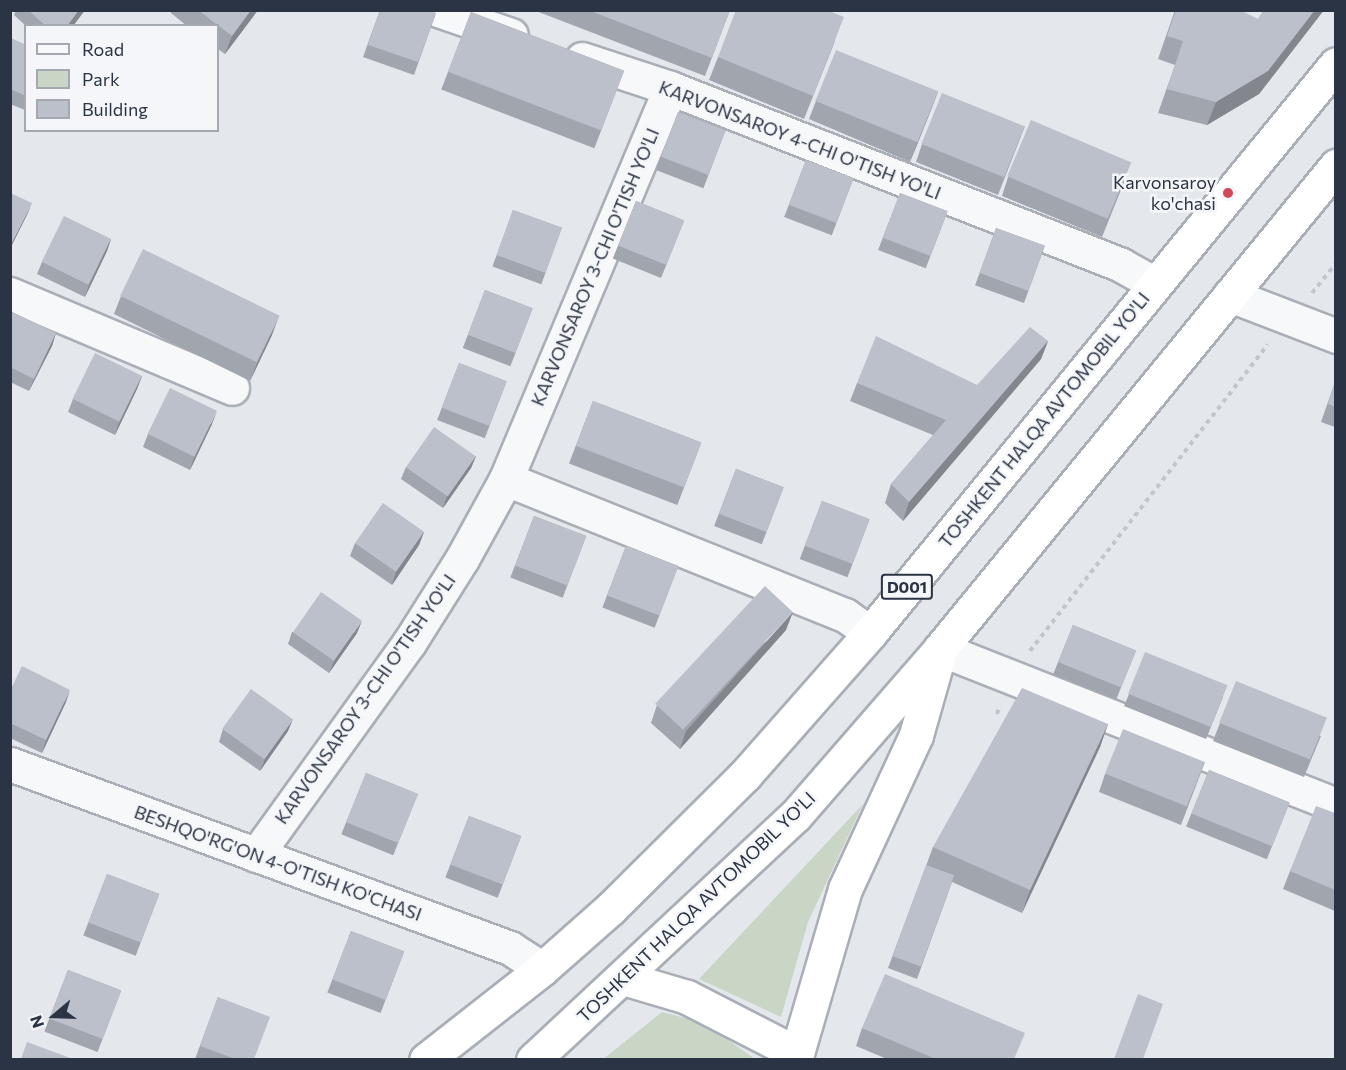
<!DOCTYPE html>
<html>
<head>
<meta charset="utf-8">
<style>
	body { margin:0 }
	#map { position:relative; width:1346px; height:1070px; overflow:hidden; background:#e4e7ec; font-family:Commissioner,sans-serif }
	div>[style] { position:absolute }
	.green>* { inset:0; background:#c9d6c5 }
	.path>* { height:4px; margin-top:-2px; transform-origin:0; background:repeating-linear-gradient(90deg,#c2c5cb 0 4.5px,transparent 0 9px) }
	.roads { filter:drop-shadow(2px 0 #a9aeb7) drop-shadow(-2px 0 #a9aeb7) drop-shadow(0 2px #a9aeb7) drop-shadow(0 -2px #a9aeb7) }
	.minor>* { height:33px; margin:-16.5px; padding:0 16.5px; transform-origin:16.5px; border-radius:16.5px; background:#f7f8fa }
	.highway>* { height:33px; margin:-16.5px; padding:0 16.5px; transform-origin:16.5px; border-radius:16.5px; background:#fff }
	.wall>* { inset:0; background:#a1a5ae; transform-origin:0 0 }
	.shaded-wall>* { inset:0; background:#83868d }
	.building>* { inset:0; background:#bbc0ca; transform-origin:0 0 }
	.dots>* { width:16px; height:16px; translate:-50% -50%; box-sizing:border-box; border:3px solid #f4f6f9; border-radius:50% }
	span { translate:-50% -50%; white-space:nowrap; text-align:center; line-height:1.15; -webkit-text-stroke:5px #f4f6f9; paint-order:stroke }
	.shield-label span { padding:2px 4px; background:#f4f6f9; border:2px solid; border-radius:4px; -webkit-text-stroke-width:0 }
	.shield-label { font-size:16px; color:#2b3445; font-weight:700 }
	.street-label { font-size:18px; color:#2b3445 }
	.poi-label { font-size:18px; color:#2b3445 }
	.right { translate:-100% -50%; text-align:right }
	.frame { position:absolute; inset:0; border:12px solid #2b3445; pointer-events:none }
	.legend { position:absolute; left:24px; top:24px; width:195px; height:108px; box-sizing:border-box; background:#f4f6f9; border:2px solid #a4a8b1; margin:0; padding:8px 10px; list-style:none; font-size:18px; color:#2b3445 }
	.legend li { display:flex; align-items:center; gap:12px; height:30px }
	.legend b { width:30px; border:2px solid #a4a8b1 }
	.north { position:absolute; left:24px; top:986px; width:60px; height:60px; -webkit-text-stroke:4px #f4f6f9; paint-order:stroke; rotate:251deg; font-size:16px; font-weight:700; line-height:24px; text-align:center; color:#2b3445 }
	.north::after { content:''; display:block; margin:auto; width:21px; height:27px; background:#2b3445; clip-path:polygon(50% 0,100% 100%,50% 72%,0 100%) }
</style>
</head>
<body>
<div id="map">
	<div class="green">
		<i style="clip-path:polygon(863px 804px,808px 922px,781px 1017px,699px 979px)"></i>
		<i style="clip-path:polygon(662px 1012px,704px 1023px,755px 1059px,602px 1060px)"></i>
	</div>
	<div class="path">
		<i style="left:1312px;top:293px;width:38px;rotate:-51deg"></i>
		<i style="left:1030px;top:651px;width:388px;rotate:-52.2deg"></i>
		<i style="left:997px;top:714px;width:9px;rotate:-72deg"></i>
	</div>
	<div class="roads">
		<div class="minor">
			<i style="left:438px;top:10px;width:77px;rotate:18.9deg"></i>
			<i style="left:582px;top:59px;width:93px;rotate:18.2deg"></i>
			<i style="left:670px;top:88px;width:484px;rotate:21.4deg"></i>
			<i style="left:1121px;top:265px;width:39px;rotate:29deg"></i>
			<i style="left:10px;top:294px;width:241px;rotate:22.9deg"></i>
			<i style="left:1230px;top:295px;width:114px;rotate:21.1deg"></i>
			<i style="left:506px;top:479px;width:365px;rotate:21.9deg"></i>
			<i style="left:845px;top:615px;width:31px;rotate:36deg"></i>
			<i style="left:940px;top:649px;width:426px;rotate:21.5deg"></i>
			<i style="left:10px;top:764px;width:533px;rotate:20.2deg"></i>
			<i style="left:510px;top:948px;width:38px;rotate:33deg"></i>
			<i style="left:256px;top:855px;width:261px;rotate:-54.2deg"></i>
			<i style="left:409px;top:643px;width:99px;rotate:-57.8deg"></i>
			<i style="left:462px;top:559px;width:91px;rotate:-61.2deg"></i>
			<i style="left:506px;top:479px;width:424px;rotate:-67.2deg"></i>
		</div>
		<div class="highway">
			<i style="left:623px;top:978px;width:67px;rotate:16.5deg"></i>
			<i style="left:687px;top:997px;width:123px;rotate:27.2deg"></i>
			<i style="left:426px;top:1060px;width:147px;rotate:-38.1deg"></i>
			<i style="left:542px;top:969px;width:92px;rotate:-41.5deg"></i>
			<i style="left:611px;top:908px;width:189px;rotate:-44.8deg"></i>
			<i style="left:745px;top:775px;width:189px;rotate:-48.6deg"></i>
			<i style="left:870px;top:633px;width:735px;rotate:-50.68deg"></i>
			<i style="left:533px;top:1060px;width:358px;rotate:-43deg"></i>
			<i style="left:795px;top:816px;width:221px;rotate:-49deg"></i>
			<i style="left:940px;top:649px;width:625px;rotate:-50.65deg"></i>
			<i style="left:795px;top:1060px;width:178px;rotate:-73.7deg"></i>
			<i style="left:845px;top:889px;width:170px;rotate:-65.2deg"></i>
			<i style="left:916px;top:735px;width:80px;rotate:-74.1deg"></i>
		</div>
	</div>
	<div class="wall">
		<i style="clip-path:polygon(16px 10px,85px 10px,73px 26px,26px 26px,14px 15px)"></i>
		<i style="clip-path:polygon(171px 10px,258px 10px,225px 54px,218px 49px,218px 26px,187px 26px,171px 13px)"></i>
		<i style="clip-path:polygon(380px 10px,436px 13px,414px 75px,363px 57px)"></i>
		<i style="clip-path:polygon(537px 10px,730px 10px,705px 76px,536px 11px)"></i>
		<i style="clip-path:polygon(1175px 10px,1258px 19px,1264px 10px,1324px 10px,1259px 94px,1207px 125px,1158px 113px,1175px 65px,1158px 59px)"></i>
		<i style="left:471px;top:12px;width:164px;height:83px;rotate:21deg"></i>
		<i style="clip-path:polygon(10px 38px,26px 45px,25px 110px,10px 104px)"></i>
		<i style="clip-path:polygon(835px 41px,804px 119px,709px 80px,718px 57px)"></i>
		<i style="clip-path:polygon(938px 92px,910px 162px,809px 119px,816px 101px)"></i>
		<i style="left:678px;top:112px;width:51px;height:62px;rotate:21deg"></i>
		<i style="clip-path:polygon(1025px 126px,998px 195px,916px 162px,922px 144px)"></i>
		<i style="left:806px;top:160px;width:51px;height:61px;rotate:21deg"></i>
		<i style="clip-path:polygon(1008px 177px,1125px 180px,1102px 237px,1002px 196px)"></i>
		<i style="left:900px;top:193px;width:51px;height:61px;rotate:21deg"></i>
		<i style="left:636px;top:201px;width:52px;height:62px;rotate:22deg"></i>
		<i style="left:513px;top:210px;width:52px;height:60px;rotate:20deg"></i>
		<i style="left:996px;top:228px;width:52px;height:61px;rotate:20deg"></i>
		<i style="clip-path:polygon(111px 239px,107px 251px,85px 297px,37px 274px,42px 262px)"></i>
		<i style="left:485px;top:290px;width:51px;height:62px;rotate:21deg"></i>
		<i style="clip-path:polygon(121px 296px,272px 335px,250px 381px,114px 314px)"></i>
		<i style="clip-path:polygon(10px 311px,56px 333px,52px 346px,29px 391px,10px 382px)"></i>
		<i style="clip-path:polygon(1048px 341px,1041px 359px,903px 521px,885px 503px,891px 484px,933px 435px,850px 401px,857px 383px,977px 385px)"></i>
		<i style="left:459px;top:363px;width:51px;height:61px;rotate:21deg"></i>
		<i style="clip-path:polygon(142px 376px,137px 389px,115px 435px,68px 412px,73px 399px)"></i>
		<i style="clip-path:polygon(1335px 382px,1335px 427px,1321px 422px)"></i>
		<i style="left:593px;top:401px;width:116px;height:67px;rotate:21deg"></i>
		<i style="clip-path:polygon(212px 424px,190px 470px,143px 447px,148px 434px)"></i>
		<i style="clip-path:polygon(476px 456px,471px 468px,443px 508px,401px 479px,406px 467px)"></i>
		<i style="left:736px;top:469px;width:51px;height:61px;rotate:21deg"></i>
		<i style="left:822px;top:501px;width:51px;height:62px;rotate:21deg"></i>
		<i style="left:534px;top:516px;width:56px;height:66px;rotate:21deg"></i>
		<i style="clip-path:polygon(424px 532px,419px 545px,392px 585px,350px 556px,355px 543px)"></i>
		<i style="left:626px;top:546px;width:56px;height:66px;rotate:21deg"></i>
		<i style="left:1073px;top:625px;width:68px;height:53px;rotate:22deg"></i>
		<i style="clip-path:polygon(786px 630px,680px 749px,651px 723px,657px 705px)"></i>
		<i style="clip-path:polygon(292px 632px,357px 633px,329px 673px,288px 644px)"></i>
		<i style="clip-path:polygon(10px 691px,66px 702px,42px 753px,10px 738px)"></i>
		<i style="clip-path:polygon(1129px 694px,1223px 697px,1206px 739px,1124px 706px)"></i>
		<i style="clip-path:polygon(1220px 723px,1321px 736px,1304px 777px,1213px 741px)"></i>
		<i style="clip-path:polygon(1108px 724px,1100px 747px,1022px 913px,952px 882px,917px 979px,888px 968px,933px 847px)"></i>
		<i style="clip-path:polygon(223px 729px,288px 731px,260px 771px,219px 742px)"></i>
		<i style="clip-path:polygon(1205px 762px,1181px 825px,1099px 792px,1105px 774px)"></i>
		<i style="left:1209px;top:770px;width:87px;height:61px;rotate:22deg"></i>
		<i style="left:366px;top:773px;width:56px;height:66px;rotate:22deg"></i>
		<i style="clip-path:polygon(1335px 813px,1335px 911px,1283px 889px,1290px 871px)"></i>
		<i style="left:469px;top:816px;width:56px;height:66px;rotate:21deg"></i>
		<i style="left:107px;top:874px;width:56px;height:66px;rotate:21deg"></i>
		<i style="left:351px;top:931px;width:57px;height:66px;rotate:21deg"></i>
		<i style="left:68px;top:970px;width:57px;height:66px;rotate:21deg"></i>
		<i style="clip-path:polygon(218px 997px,254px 1059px,195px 1059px)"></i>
		<i style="clip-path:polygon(862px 1028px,1015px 1059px,887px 1059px,856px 1046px)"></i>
	</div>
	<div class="shaded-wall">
		<i style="clip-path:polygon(79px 10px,85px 10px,73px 26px,67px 26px)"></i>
		<i style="clip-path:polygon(251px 10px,258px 10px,225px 54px,232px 36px)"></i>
		<i style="clip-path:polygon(1315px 10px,1324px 10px,1259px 94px,1207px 125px,1216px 102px)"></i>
		<i style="clip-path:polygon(938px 92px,931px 110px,910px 162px,917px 143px)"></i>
		<i style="clip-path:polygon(32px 203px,27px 215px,10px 249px,10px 246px)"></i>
		<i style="clip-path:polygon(111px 239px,107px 251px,85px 297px,89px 285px)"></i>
		<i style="clip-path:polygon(279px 316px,272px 335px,250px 381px,257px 363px)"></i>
		<i style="clip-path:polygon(56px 333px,52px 346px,29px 391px,34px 379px)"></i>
		<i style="clip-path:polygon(1048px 341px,1041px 359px,903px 521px,909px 502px)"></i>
		<i style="clip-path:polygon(142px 376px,137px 389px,115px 435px,119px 422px)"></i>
		<i style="clip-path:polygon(217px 411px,212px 424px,190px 470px,194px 458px)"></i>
		<i style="clip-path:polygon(476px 456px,471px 468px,443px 508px,447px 496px)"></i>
		<i style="clip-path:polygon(424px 532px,419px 545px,392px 585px,396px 572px)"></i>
		<i style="clip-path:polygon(793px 612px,786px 630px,680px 749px,686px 731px)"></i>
		<i style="clip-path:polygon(362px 621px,357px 633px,329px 673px,334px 661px)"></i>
		<i style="clip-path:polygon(70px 690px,66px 702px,42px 753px,46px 740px)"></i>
		<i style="clip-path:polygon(293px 719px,288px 731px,260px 771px,265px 759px)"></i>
		<i style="clip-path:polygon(1108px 724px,1100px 747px,1022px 913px,1030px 890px)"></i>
	</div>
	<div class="building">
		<i style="clip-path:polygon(28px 10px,79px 10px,67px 26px,46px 26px)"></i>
		<i style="clip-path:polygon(198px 10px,251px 10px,232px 36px)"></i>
		<i style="clip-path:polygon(380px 10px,428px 10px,436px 13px,418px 62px,368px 45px)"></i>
		<i style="clip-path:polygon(588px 10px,730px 10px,712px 58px)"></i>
		<i style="clip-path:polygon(736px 10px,827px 10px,844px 17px,813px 96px,718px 57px)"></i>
		<i style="clip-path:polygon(1176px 10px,1240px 10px,1258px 19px,1264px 10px,1315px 10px,1268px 71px,1216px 102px,1167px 89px,1183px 41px,1167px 36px)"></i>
		<i style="left:471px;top:12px;width:164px;height:64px;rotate:21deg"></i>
		<i style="clip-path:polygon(10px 38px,26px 45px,26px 96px,10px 89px)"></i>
		<i style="left:836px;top:50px;width:110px;height:55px;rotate:22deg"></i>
		<i style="left:942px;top:93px;width:89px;height:55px;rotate:22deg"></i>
		<i style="left:678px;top:112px;width:51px;height:48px;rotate:21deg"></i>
		<i style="left:1031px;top:120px;width:109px;height:61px;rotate:23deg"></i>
		<i style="left:806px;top:160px;width:51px;height:48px;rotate:21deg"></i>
		<i style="clip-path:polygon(10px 193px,32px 203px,10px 246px)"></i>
		<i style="left:900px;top:193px;width:51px;height:48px;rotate:21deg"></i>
		<i style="left:636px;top:201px;width:52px;height:48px;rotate:22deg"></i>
		<i style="left:513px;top:210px;width:52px;height:48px;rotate:20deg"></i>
		<i style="left:64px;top:216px;width:52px;height:51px;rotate:26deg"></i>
		<i style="left:996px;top:228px;width:52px;height:48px;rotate:20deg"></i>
		<i style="left:143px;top:249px;width:152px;height:52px;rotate:26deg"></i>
		<i style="left:485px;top:290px;width:51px;height:48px;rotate:21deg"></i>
		<i style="clip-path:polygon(10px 311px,56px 333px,34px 379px,10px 367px)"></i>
		<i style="clip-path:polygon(1030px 327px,1048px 341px,909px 502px,891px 484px,946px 420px,857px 383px,876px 336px,977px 385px)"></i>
		<i style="left:95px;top:353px;width:52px;height:51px;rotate:26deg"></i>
		<i style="left:459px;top:363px;width:51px;height:48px;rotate:21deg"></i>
		<i style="clip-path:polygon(1335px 382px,1335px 407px,1328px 404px)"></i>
		<i style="left:170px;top:388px;width:52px;height:51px;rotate:26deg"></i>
		<i style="left:593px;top:401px;width:116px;height:48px;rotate:21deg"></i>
		<i style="left:434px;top:427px;width:51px;height:49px;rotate:35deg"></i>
		<i style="left:736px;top:469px;width:51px;height:48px;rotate:21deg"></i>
		<i style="left:822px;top:501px;width:51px;height:48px;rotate:21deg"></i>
		<i style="left:383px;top:503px;width:50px;height:49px;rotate:35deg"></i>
		<i style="left:534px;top:516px;width:56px;height:53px;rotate:21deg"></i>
		<i style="left:626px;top:546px;width:56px;height:53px;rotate:21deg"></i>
		<i style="left:765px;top:586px;width:38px;height:161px;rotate:43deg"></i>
		<i style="left:321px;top:592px;width:50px;height:49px;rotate:35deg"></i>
		<i style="left:1073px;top:625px;width:68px;height:40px;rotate:22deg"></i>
		<i style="left:1145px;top:652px;width:89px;height:45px;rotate:22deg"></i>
		<i style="clip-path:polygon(22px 666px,70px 690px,46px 740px,10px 723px,10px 691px)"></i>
		<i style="left:1236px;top:681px;width:98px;height:45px;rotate:22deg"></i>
		<i style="clip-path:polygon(1022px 688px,1108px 724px,1030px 890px,933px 847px)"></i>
		<i style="left:251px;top:689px;width:52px;height:49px;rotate:36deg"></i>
		<i style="left:1123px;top:729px;width:88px;height:48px;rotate:22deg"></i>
		<i style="left:1209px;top:770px;width:87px;height:47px;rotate:22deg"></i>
		<i style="left:366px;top:773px;width:56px;height:53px;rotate:22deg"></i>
		<i style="clip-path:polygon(1316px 806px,1335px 813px,1335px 890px,1290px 871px)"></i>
		<i style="left:469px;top:816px;width:56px;height:52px;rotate:21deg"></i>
		<i style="left:926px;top:865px;width:30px;height:97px;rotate:20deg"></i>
		<i style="left:107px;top:874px;width:56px;height:52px;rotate:21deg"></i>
		<i style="left:351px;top:931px;width:57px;height:52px;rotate:21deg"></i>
		<i style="left:68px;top:970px;width:57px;height:52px;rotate:21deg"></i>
		<i style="clip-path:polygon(885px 974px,1025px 1033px,1014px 1059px,936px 1059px,862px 1028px)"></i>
		<i style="clip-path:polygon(1138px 994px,1163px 1004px,1143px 1059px,1114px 1059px)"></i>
		<i style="clip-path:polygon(218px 997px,270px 1017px,254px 1059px,235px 1059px,200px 1046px)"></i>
		<i style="clip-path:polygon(27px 1042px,73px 1059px,21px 1059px)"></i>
	</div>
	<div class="dots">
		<i style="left:1228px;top:193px;background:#d2485a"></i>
	</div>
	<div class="shield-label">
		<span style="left:907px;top:587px">D001</span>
	</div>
	<div class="street-label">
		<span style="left:800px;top:140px;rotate:21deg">KARVONSAROY 4-CHI O'TISH YO'LI</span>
		<span style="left:595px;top:267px;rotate:-67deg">KARVONSAROY 3-CHI O'TISH YO'LI</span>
		<span style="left:1044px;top:420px;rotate:-51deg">TOSHKENT HALQA AVTOMOBIL YO'LI</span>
		<span style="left:365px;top:699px;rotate:-55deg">KARVONSAROY 3-CHI O'TISH YO'LI</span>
		<span style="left:278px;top:863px;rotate:20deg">BESHQO'RG'ON 4-O'TISH KO'CHASI</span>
		<span style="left:696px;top:907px;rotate:-44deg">TOSHKENT HALQA AVTOMOBIL YO'LI</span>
	</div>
	<div class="poi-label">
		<span class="right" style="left:1216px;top:193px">Karvonsaroy<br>ko'chasi</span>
	</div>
	<div class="frame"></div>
	<ul class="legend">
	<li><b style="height:8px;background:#f7f8fa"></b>Road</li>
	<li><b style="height:16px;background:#c9d6c5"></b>Park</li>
	<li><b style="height:16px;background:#bbc0ca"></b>Building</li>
	</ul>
	<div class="north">N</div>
</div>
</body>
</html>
